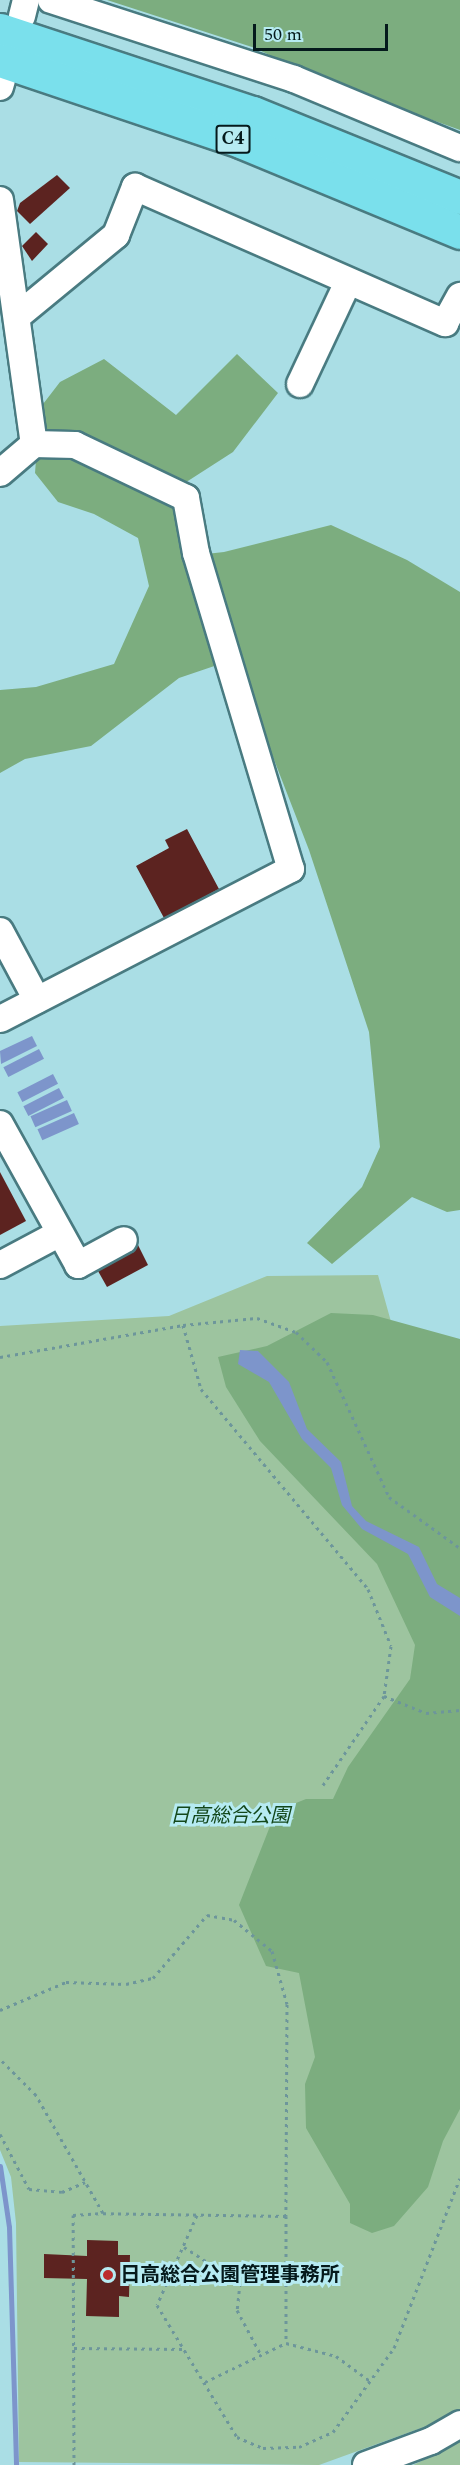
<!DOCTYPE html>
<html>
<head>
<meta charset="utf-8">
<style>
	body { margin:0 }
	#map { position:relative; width:460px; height:2465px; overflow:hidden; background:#aadee5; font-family:Spectral,"Noto Sans JP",serif }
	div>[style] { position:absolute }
	.green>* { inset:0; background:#9dc49f }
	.forest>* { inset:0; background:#7cad7f }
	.water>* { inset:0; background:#7d95cb; transform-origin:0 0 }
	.stream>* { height:5px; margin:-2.5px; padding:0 2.5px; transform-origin:2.5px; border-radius:2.5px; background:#7d95cb }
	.building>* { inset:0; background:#5c2320 }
	.path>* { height:3px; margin-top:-1.5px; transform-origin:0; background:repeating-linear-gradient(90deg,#6d969b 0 3px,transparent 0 7.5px) }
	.roads { filter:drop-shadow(2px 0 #497b81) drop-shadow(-2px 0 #497b81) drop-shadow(0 2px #497b81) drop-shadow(0 -2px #497b81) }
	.minor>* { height:26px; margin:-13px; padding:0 13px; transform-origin:13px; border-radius:13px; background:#fff }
	.highway>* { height:33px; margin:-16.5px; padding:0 16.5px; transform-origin:16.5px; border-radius:16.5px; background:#7ae0ec }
	.dots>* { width:16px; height:16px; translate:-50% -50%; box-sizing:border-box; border:3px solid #b6ebf2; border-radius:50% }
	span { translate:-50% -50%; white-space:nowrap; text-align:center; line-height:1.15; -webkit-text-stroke:6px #b6ebf2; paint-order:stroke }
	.shield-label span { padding:2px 4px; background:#b6ebf2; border:2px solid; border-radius:4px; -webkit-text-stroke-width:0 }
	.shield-label { font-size:18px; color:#051a1c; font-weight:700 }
	.park-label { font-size:20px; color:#12471a; font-style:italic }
	.poi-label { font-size:20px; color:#051a1c; font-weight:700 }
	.left { translate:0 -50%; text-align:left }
	.scale { position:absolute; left:253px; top:24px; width:135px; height:27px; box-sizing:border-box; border:3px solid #051a1c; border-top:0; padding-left:8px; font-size:18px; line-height:21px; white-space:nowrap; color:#051a1c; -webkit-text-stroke:4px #b6ebf2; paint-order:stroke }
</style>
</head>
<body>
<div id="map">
	<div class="green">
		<i style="clip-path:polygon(378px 1275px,430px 1462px,460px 1482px,460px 2414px,319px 2465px,19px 2462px,16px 2223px,11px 2177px,0 2150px,0 1326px,169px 1316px,267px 1276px)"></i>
		<i style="clip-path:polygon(460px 2440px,460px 2465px,413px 2465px,442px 2451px)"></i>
	</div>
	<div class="forest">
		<i style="clip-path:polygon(107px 0,460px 0,460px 130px,316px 78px,255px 48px)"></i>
		<i style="clip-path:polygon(237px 354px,278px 393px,233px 452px,177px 488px,180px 542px,188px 556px,224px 552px,331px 525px,407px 560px,460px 592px,460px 1210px,447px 1212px,412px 1197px,332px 1264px,307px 1243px,362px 1187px,380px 1147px,369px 1032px,309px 850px,235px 659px,179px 678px,91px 746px,25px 759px,0 773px,0 690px,36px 687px,114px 664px,149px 586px,138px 538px,94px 514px,58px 502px,35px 473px,40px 408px,60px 382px,104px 359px,176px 415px)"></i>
		<i style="clip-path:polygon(331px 1313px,373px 1315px,460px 1339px,460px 2109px,443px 2141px,428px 2187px,394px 2226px,372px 2233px,350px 2223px,350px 2204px,306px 2128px,305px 2084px,315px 2057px,299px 1973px,266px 1966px,239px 1905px,276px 1811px,306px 1799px,333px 1799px,348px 1767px,410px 1679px,415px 1645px,377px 1564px,260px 1441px,226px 1387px,218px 1357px,267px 1346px)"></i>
	</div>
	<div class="water">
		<i style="clip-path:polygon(32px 1036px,37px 1046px,1px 1064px,0 1051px)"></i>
		<i style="left:39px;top:1049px;width:11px;height:40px;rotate:63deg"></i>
		<i style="left:53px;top:1074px;width:11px;height:40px;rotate:63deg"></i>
		<i style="left:59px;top:1088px;width:11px;height:40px;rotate:63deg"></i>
		<i style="left:67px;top:1100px;width:12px;height:40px;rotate:66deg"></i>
		<i style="left:74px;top:1113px;width:12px;height:40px;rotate:66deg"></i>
		<i style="clip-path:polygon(240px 1350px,258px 1351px,289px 1382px,307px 1429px,341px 1462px,352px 1506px,366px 1521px,419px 1547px,437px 1584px,460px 1598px,460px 1616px,430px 1597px,408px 1554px,362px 1529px,342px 1505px,331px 1468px,302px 1439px,269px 1382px,238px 1364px)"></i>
	</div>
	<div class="stream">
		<i style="left:0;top:2166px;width:62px;rotate:81.6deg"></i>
		<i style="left:9px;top:2227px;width:238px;rotate:88.3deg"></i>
	</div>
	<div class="building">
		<i style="clip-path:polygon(57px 175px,70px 188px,30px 224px,17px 211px,20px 203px)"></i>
		<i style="clip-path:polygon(36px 232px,48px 244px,32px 261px,22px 246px)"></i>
		<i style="clip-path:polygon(187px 829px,219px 889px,164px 918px,136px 866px,169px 848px,165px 840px)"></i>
		<i style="clip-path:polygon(0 1172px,26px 1221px,0 1235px)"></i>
		<i style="clip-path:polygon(138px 1245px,148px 1265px,107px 1287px,98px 1271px)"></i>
		<i style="clip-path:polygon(87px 2240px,118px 2241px,118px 2255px,130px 2255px,129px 2297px,119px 2296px,119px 2317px,86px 2316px,87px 2279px,44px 2278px,44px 2254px,87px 2256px)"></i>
	</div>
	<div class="path">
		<i style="left:183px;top:1325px;width:66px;rotate:74.3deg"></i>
		<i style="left:201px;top:1389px;width:261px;rotate:50.1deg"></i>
		<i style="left:368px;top:1589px;width:61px;rotate:68deg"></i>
		<i style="left:391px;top:1646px;width:50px;rotate:98deg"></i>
		<i style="left:384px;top:1696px;width:112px;rotate:124.4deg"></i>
		<i style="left:0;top:1357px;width:186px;rotate:-9.9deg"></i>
		<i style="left:183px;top:1325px;width:74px;rotate:-5.4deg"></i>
		<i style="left:257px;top:1318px;width:41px;rotate:19.7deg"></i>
		<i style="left:296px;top:1332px;width:43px;rotate:44.1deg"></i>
		<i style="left:327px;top:1362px;width:149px;rotate:65.3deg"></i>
		<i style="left:389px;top:1497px;width:87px;rotate:35.7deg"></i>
		<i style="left:384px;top:1696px;width:45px;rotate:22deg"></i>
		<i style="left:426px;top:1713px;width:34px;rotate:-5deg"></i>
		<i style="left:0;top:2010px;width:72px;rotate:-23deg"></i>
		<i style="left:66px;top:1982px;width:60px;rotate:1.9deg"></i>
		<i style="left:126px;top:1984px;width:28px;rotate:-13deg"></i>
		<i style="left:153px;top:1978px;width:83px;rotate:-49.4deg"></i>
		<i style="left:207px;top:1915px;width:27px;rotate:10deg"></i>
		<i style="left:234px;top:1920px;width:49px;rotate:39.2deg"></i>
		<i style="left:272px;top:1951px;width:55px;rotate:74.2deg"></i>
		<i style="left:287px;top:2004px;width:212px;rotate:90.3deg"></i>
		<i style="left:286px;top:2216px;width:183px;rotate:-179.1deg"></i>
		<i style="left:103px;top:2213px;width:136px;rotate:-119.6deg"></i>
		<i style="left:36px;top:2095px;width:51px;rotate:-135deg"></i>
		<i style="left:0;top:2134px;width:62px;rotate:62.2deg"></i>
		<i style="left:29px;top:2189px;width:33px;rotate:5deg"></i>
		<i style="left:62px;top:2192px;width:25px;rotate:-23deg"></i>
		<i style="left:197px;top:2215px;width:98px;rotate:114deg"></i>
		<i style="left:157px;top:2305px;width:154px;rotate:58.8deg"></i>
		<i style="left:237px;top:2437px;width:28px;rotate:23deg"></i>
		<i style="left:263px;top:2448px;width:36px;rotate:-2deg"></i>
		<i style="left:299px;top:2447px;width:37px;rotate:-24deg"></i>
		<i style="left:333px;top:2432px;width:104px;rotate:-54deg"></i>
		<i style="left:394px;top:2348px;width:182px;rotate:-68.8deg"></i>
		<i style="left:286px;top:2216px;width:127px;rotate:90deg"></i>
		<i style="left:286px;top:2343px;width:52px;rotate:14.6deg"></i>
		<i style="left:336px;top:2356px;width:42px;rotate:36.3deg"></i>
		<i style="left:184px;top:2247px;width:67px;rotate:32.7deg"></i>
		<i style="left:240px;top:2283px;width:27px;rotate:96deg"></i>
		<i style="left:237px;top:2310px;width:51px;rotate:61.9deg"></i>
		<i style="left:74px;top:2348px;width:111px;rotate:0.5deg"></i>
		<i style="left:205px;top:2382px;width:90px;rotate:-25.7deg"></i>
		<i style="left:74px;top:2465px;width:250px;rotate:-90.2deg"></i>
		<i style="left:73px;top:2215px;width:30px;rotate:-4deg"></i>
	</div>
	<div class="roads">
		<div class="minor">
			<i style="left:51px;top:0;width:256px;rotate:18deg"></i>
			<i style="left:294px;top:79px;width:180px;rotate:22.6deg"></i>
			<i style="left:22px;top:16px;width:16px;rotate:-76deg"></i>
			<i style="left:0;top:87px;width:7px;rotate:-74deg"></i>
			<i style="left:0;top:200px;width:246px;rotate:82.1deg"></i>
			<i style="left:19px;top:315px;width:126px;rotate:-39.5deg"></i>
			<i style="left:116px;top:235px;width:52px;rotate:-68.4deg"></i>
			<i style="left:135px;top:187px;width:339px;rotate:23.7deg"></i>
			<i style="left:445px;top:323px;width:31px;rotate:-61deg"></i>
			<i style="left:300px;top:384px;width:113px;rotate:-64.8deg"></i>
			<i style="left:0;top:473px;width:45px;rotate:-40.5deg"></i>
			<i style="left:34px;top:444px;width:41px;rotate:1.4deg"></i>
			<i style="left:75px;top:445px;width:123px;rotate:25.5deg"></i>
			<i style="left:186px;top:498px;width:56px;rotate:79.7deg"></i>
			<i style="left:196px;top:553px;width:330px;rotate:73.3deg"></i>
			<i style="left:291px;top:869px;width:327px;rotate:152.7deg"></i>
			<i style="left:0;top:931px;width:78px;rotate:61.8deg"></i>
			<i style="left:0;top:1124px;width:161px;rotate:61deg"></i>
			<i style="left:78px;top:1265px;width:52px;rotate:-28.5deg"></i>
			<i style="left:0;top:1265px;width:66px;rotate:-28.1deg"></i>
			<i style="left:366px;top:2465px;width:69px;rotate:-20.3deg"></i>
			<i style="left:431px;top:2441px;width:34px;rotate:-30deg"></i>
		</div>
		<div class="highway">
			<i style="left:0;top:30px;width:266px;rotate:18.2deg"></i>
			<i style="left:253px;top:113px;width:223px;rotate:22.1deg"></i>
			<i style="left:0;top:60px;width:256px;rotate:18.6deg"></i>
			<i style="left:243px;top:142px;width:235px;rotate:22.5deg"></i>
		</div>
	</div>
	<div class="dots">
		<i style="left:108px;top:2275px;background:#bc2d2d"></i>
	</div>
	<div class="shield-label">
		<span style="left:233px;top:139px">C4</span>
	</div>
	<div class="park-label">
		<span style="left:230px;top:1816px">日高総合公園</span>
	</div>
	<div class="poi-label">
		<span class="left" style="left:120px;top:2275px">日高総合公園管理事務所</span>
	</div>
	<div class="scale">50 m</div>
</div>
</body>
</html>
